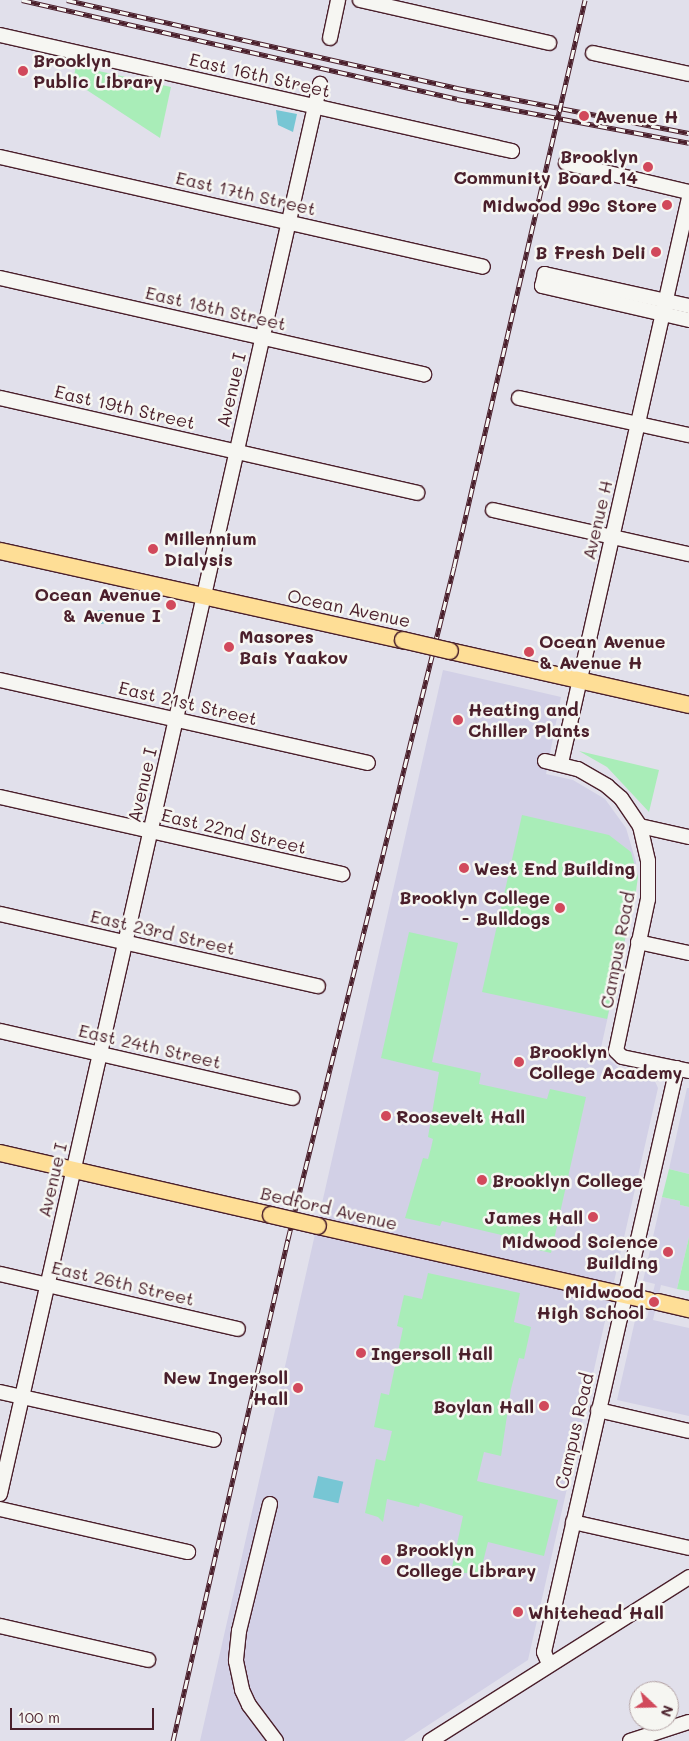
<!DOCTYPE html>
<html>
<head>
<meta charset="utf-8">
<style>
	body { margin:0 }
	#map { position:relative; width:689px; height:1741px; overflow:hidden; background:#e1e0eb; font-family:Mali,sans-serif }
	div>[style] { position:absolute }
	.built>* { inset:0; background:#d2d0e6 }
	.green>* { inset:0; background:#a9edb8 }
	.water>* { inset:0; background:#77c6d4; transform-origin:0 0 }
	.round { border-radius:50% }
	.roads { filter:drop-shadow(1px 0 #4a1f2b) drop-shadow(-1px 0 #4a1f2b) drop-shadow(0 1px #4a1f2b) drop-shadow(0 -1px #4a1f2b) }
	.minor>* { height:14px; margin:-7px; padding:0 7px; transform-origin:7px; border-radius:7px; background:#f6f6f2 }
	.major>* { height:16px; margin:-8px; padding:0 8px; transform-origin:8px; border-radius:8px; background:#fede96 }
	.rail>* { height:5px; margin-top:-2.5px; transform-origin:0; background:repeating-linear-gradient(90deg,#f6f6f2 0 9px,#4a1f2b 0 18px); box-sizing:border-box; border-block:1px solid #4a1f2b }
	.bridges { filter:drop-shadow(1px 0 #4a1f2b) drop-shadow(-1px 0 #4a1f2b) drop-shadow(0 1px #4a1f2b) drop-shadow(0 -1px #4a1f2b) }
	.major-bridge>* { height:16px; margin:-8px; padding:0 8px; transform-origin:8px; border-radius:8px; background:#fede96 }
	.dots>* { width:14px; height:14px; translate:-50% -50%; box-sizing:border-box; border:2px solid #f6f6f2; border-radius:50% }
	span { translate:-50% -50%; white-space:nowrap; text-align:center; line-height:1.15; -webkit-text-stroke:5px #f6f6f2; paint-order:stroke }
	.poi-label { font-size:18px; color:#4a1f2b; font-weight:700 }
	.left { translate:0 -50%; text-align:left }
	.right { translate:-100% -50%; text-align:right }
	.street-label { font-size:18px; color:#4a1f2b }
	.north { position:absolute; left:629px; top:1681px; width:50px; height:50px; box-sizing:border-box; background:#f6f6f2; border:1px solid #b1a0a2; border-radius:50%; rotate:111deg; font-size:14px; font-weight:700; line-height:20px; text-align:center; color:#4a1f2b }
	.north::after { content:''; display:block; margin:auto; width:18px; height:22px; background:#d1495b; clip-path:polygon(50% 0,100% 100%,50% 72%,0 100%) }
	.scale { position:absolute; left:10px; top:1708px; width:144px; height:22px; box-sizing:border-box; border:2px solid #4a1f2b; border-top:0; padding-left:6px; font-size:15px; line-height:18px; white-space:nowrap; color:#4a1f2b; -webkit-text-stroke:4px #f6f6f2; paint-order:stroke }
</style>
</head>
<body>
<div id="map">
	<div class="built">
		<i style="clip-path:polygon(443px 670px,561px 697px,546px 774px,573px 780px,605px 799px,626px 828px,636px 862px,636px 891px,600px 1052px,620px 1069px,653px 1077px,658px 1088px,528px 1660px,404px 1741px,200px 1741px)"></i>
		<i style="clip-path:polygon(687px 1088px,689px 1088px,689px 1174px,669px 1169px)"></i>
		<i style="clip-path:polygon(662px 1197px,680px 1201px,680px 1205px,689px 1207px,689px 1237px,677px 1289px,661px 1285px,653px 1320px,689px 1328px,689px 1416px,617px 1400px,636px 1316px,647px 1318px,655px 1284px,643px 1281px)"></i>
	</div>
	<div class="green">
		<i style="clip-path:polygon(76px 66px,171px 87px,160px 138px,73px 81px)"></i>
		<i style="clip-path:polygon(579px 751px,659px 770px,649px 812px,607px 767px)"></i>
		<i style="clip-path:polygon(522px 815px,609px 835px,631px 852px,638px 877px,636px 891px,607px 1019px,482px 992px)"></i>
		<i style="clip-path:polygon(409px 932px,458px 943px,432px 1062px,481px 1073px,479px 1084px,547px 1099px,550px 1089px,586px 1097px,551px 1253px,530px 1248px,531px 1242px,442px 1221px,440px 1226px,405px 1218px,423px 1158px,428px 1159px,431px 1148px,433px 1139px,428px 1137px,439px 1072px,381px 1058px)"></i>
		<i style="clip-path:polygon(669px 1169px,689px 1174px,689px 1207px,680px 1205px,680px 1201px,662px 1197px)"></i>
		<i style="clip-path:polygon(689px 1237px,689px 1291px,677px 1289px)"></i>
		<i style="clip-path:polygon(428px 1273px,520px 1293px,514px 1322px,531px 1327px,524px 1359px,519px 1358px,511px 1389px,501px 1456px,484px 1452px,477px 1481px,558px 1500px,544px 1556px,488px 1542px,480px 1574px,451px 1572px,463px 1516px,420px 1503px,419px 1507px,387px 1499px,383px 1522px,378px 1517px,365px 1513px,376px 1459px,385px 1461px,392px 1431px,374px 1427px,381px 1393px,389px 1395px,403px 1328px,397px 1326px,404px 1295px,422px 1299px)"></i>
	</div>
	<div class="water">
		<i style="clip-path:polygon(276px 110px,297px 114px,293px 132px,278px 125px)"></i>
		<i class="round" style="left:94px;top:610px;width:14px;height:14px"></i>
		<i style="left:318px;top:1476px;width:26px;height:22px;rotate:13deg"></i>
	</div>
	<div class="roads">
		<div class="minor">
			<i style="left:360px;top:0;width:194px;rotate:12.8deg"></i>
			<i style="left:0;top:35px;width:525px;rotate:12.77deg"></i>
			<i style="left:330px;top:38px;width:39px;rotate:-78deg"></i>
			<i style="left:593px;top:53px;width:98px;rotate:12.3deg"></i>
			<i style="left:0;top:157px;width:495px;rotate:12.8deg"></i>
			<i style="left:566px;top:163px;width:126px;rotate:13.3deg"></i>
			<i style="left:0;top:278px;width:435px;rotate:12.8deg"></i>
			<i style="left:689px;top:306px;width:148px;rotate:-167.5deg"></i>
			<i style="left:545px;top:274px;width:12px;rotate:104deg"></i>
			<i style="left:542px;top:286px;width:151px;rotate:13deg"></i>
			<i style="left:0;top:398px;width:428px;rotate:12.8deg"></i>
			<i style="left:519px;top:398px;width:174px;rotate:12.3deg"></i>
			<i style="left:493px;top:510px;width:201px;rotate:12.7deg"></i>
			<i style="left:0;top:680px;width:377px;rotate:12.7deg"></i>
			<i style="left:545px;top:761px;width:34px;rotate:14deg"></i>
			<i style="left:578px;top:769px;width:34px;rotate:30deg"></i>
			<i style="left:607px;top:786px;width:18px;rotate:41deg"></i>
			<i style="left:621px;top:798px;width:34px;rotate:56deg"></i>
			<i style="left:640px;top:826px;width:36px;rotate:77deg"></i>
			<i style="left:648px;top:861px;width:38px;rotate:90deg"></i>
			<i style="left:648px;top:899px;width:155px;rotate:101.9deg"></i>
			<i style="left:616px;top:1051px;width:8px;rotate:45deg"></i>
			<i style="left:622px;top:1057px;width:68px;rotate:11.8deg"></i>
			<i style="left:561px;top:763px;width:579px;rotate:-77.24deg"></i>
			<i style="left:0;top:797px;width:351px;rotate:12.7deg"></i>
			<i style="left:640px;top:826px;width:50px;rotate:12.7deg"></i>
			<i style="left:0;top:914px;width:326px;rotate:12.8deg"></i>
			<i style="left:638px;top:942px;width:52px;rotate:12.2deg"></i>
			<i style="left:0;top:1031px;width:300px;rotate:12.9deg"></i>
			<i style="left:0;top:1274px;width:244px;rotate:13deg"></i>
			<i style="left:0;top:1392px;width:219px;rotate:12.6deg"></i>
			<i style="left:598px;top:1410px;width:93px;rotate:13deg"></i>
			<i style="left:0;top:1494px;width:1446px;rotate:-77.21deg"></i>
			<i style="left:270px;top:1504px;width:131px;rotate:103.7deg"></i>
			<i style="left:239px;top:1631px;width:30px;rotate:96deg"></i>
			<i style="left:236px;top:1661px;width:30px;rotate:78deg"></i>
			<i style="left:242px;top:1690px;width:17px;rotate:65deg"></i>
			<i style="left:249px;top:1705px;width:45px;rotate:53.1deg"></i>
			<i style="left:0;top:1509px;width:193px;rotate:12.9deg"></i>
			<i style="left:573px;top:1522px;width:119px;rotate:12.6deg"></i>
			<i style="left:0;top:1626px;width:152px;rotate:12.9deg"></i>
			<i style="left:549px;top:1664px;width:13px;rotate:-113deg"></i>
			<i style="left:544px;top:1652px;width:599px;rotate:-77.17deg"></i>
			<i style="left:430px;top:1741px;width:307px;rotate:-32.3deg"></i>
			<i style="left:630px;top:1741px;width:62px;rotate:-17.9deg"></i>
		</div>
		<div class="major">
			<i style="left:0;top:551px;width:413px;rotate:12.5deg"></i>
			<i style="left:450px;top:651px;width:245px;rotate:12.7deg"></i>
			<i style="left:0;top:1153px;width:278px;rotate:12.9deg"></i>
			<i style="left:318px;top:1226px;width:340px;rotate:12.7deg"></i>
			<i style="left:658px;top:1302px;width:32px;rotate:13deg"></i>
		</div>
	</div>
	<div class="rail">
		<i style="left:22px;top:0;width:446px;rotate:12.8deg"></i>
		<i style="left:457px;top:99px;width:236px;rotate:10.7deg"></i>
		<i style="left:67px;top:0;width:400px;rotate:12.7deg"></i>
		<i style="left:457px;top:88px;width:236px;rotate:11deg"></i>
		<i style="left:173px;top:1741px;width:515px;rotate:-77.1deg"></i>
		<i style="left:288px;top:1239px;width:692px;rotate:-76.12deg"></i>
		<i style="left:454px;top:567px;width:582px;rotate:-76.99deg"></i>
	</div>
	<div class="bridges">
		<div class="major-bridge">
			<i style="left:403px;top:640px;width:48px;rotate:13.2deg"></i>
			<i style="left:271px;top:1215px;width:48px;rotate:13.2deg"></i>
		</div>
	</div>
	<div class="dots">
		<i style="left:23px;top:71px;background:#d1495b"></i>
		<i style="left:584px;top:116px;background:#d1495b"></i>
		<i style="left:648px;top:167px;background:#d1495b"></i>
		<i style="left:667px;top:205px;background:#d1495b"></i>
		<i style="left:656px;top:252px;background:#d1495b"></i>
		<i style="left:153px;top:549px;background:#d1495b"></i>
		<i style="left:171px;top:605px;background:#d1495b"></i>
		<i style="left:229px;top:647px;background:#d1495b"></i>
		<i style="left:529px;top:652px;background:#d1495b"></i>
		<i style="left:458px;top:720px;background:#d1495b"></i>
		<i style="left:464px;top:868px;background:#d1495b"></i>
		<i style="left:560px;top:908px;background:#d1495b"></i>
		<i style="left:519px;top:1062px;background:#d1495b"></i>
		<i style="left:386px;top:1116px;background:#d1495b"></i>
		<i style="left:482px;top:1180px;background:#d1495b"></i>
		<i style="left:593px;top:1217px;background:#d1495b"></i>
		<i style="left:668px;top:1252px;background:#d1495b"></i>
		<i style="left:654px;top:1302px;background:#d1495b"></i>
		<i style="left:361px;top:1353px;background:#d1495b"></i>
		<i style="left:298px;top:1388px;background:#d1495b"></i>
		<i style="left:544px;top:1406px;background:#d1495b"></i>
		<i style="left:386px;top:1560px;background:#d1495b"></i>
		<i style="left:518px;top:1612px;background:#d1495b"></i>
	</div>
	<div class="poi-label">
		<span class="left" style="left:33px;top:71px">Brooklyn<br>Public Library</span>
		<span class="left" style="left:595px;top:116px">Avenue H</span>
		<span class="right" style="left:638px;top:167px">Brooklyn<br>Community Board 14</span>
		<span class="right" style="left:657px;top:205px">Midwood 99c Store</span>
		<span class="right" style="left:646px;top:252px">B Fresh Deli</span>
		<span class="left" style="left:164px;top:549px">Millennium<br>Dialysis</span>
		<span class="right" style="left:161px;top:605px">Ocean Avenue<br>&amp; Avenue I</span>
		<span class="left" style="left:239px;top:647px">Masores<br>Bais Yaakov</span>
		<span class="left" style="left:539px;top:652px">Ocean Avenue<br>&amp; Avenue H</span>
		<span class="left" style="left:468px;top:720px">Heating and<br>Chiller Plants</span>
		<span class="left" style="left:474px;top:868px">West End Building</span>
		<span class="right" style="left:550px;top:908px">Brooklyn College<br>- Bulldogs</span>
		<span class="left" style="left:529px;top:1062px">Brooklyn<br>College Academy</span>
		<span class="left" style="left:396px;top:1116px">Roosevelt Hall</span>
		<span class="left" style="left:492px;top:1180px">Brooklyn College</span>
		<span class="right" style="left:583px;top:1217px">James Hall</span>
		<span class="right" style="left:658px;top:1252px">Midwood Science<br>Building</span>
		<span class="right" style="left:644px;top:1302px">Midwood<br>High School</span>
		<span class="left" style="left:371px;top:1353px">Ingersoll Hall</span>
		<span class="right" style="left:288px;top:1388px">New Ingersoll<br>Hall</span>
		<span class="right" style="left:534px;top:1406px">Boylan Hall</span>
		<span class="left" style="left:396px;top:1560px">Brooklyn<br>College Library</span>
		<span class="left" style="left:528px;top:1612px">Whitehead Hall</span>
	</div>
	<div class="street-label">
		<span style="left:260px;top:75px;rotate:13deg">East 16th Street</span>
		<span style="left:246px;top:193px;rotate:13deg">East 17th Street</span>
		<span style="left:216px;top:308px;rotate:13deg">East 18th Street</span>
		<span style="left:231px;top:390px;rotate:-77deg">Avenue I</span>
		<span style="left:125px;top:407px;rotate:13deg">East 19th Street</span>
		<span style="left:597px;top:520px;rotate:-77deg">Avenue H</span>
		<span style="left:349px;top:608px;rotate:12deg">Ocean Avenue</span>
		<span style="left:188px;top:703px;rotate:13deg">East 21st Street</span>
		<span style="left:142px;top:785px;rotate:-77deg">Avenue I</span>
		<span style="left:234px;top:831px;rotate:13deg">East 22nd Street</span>
		<span style="left:163px;top:932px;rotate:13deg">East 23rd Street</span>
		<span style="left:617px;top:950px;rotate:-79deg">Campus Road</span>
		<span style="left:150px;top:1046px;rotate:13deg">East 24th Street</span>
		<span style="left:52px;top:1180px;rotate:-77deg">Avenue I</span>
		<span style="left:329px;top:1208px;rotate:13deg">Bedford Avenue</span>
		<span style="left:123px;top:1283px;rotate:13deg">East 26th Street</span>
		<span style="left:574px;top:1431px;rotate:-77deg">Campus Road</span>
	</div>
	<div class="north">N</div>
	<div class="scale">100 m</div>
</div>
</body>
</html>
